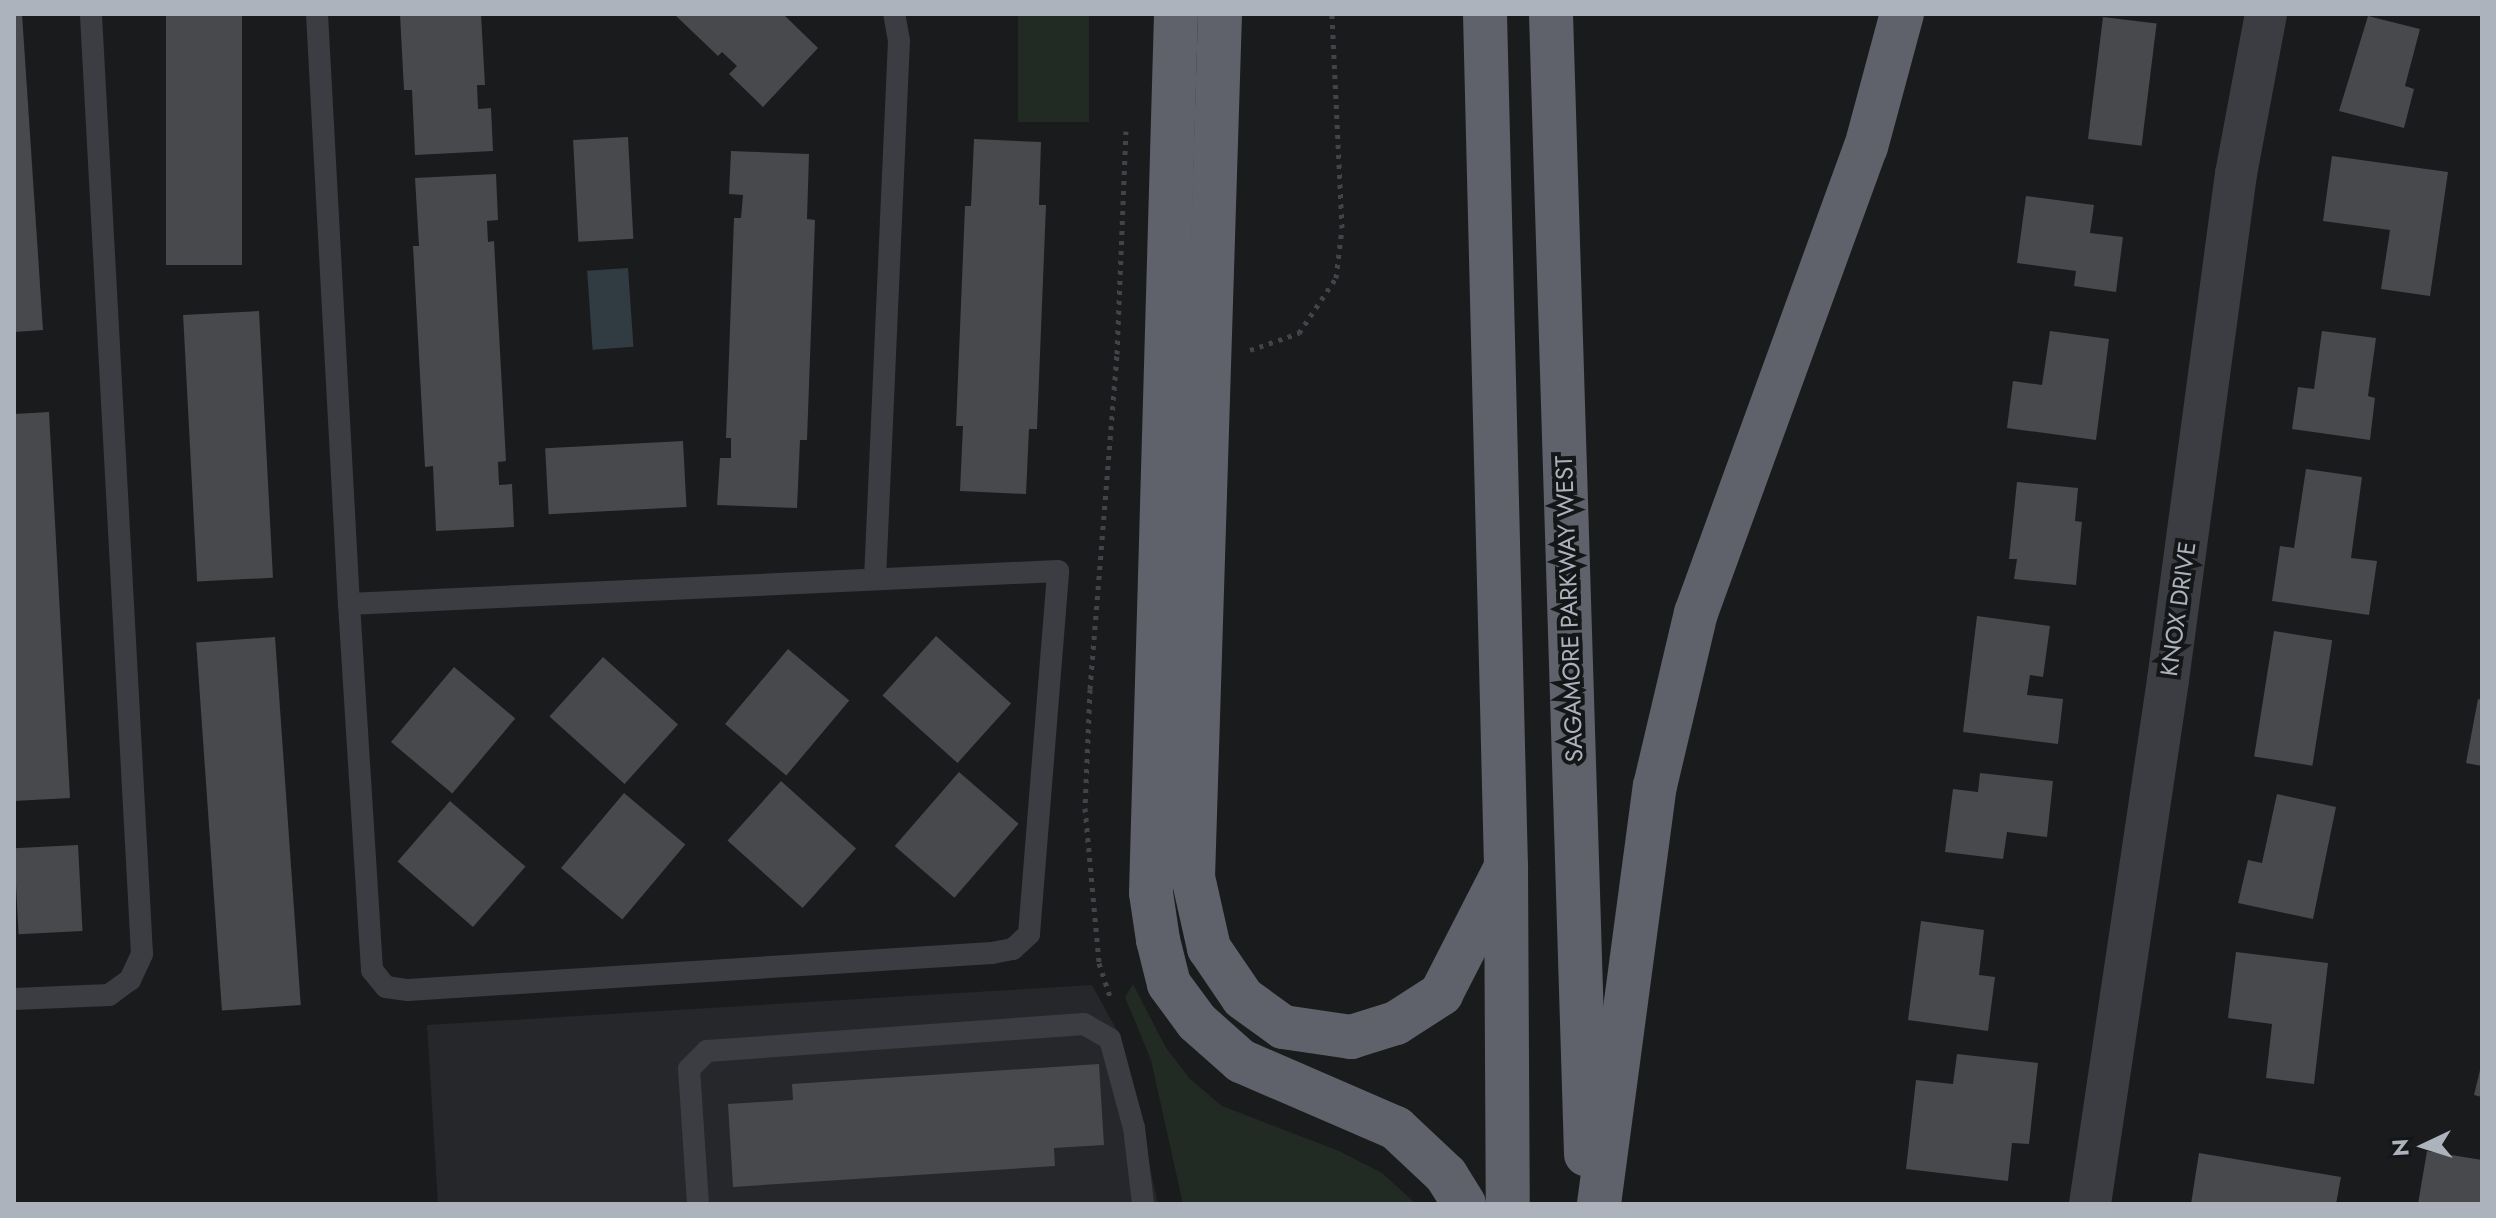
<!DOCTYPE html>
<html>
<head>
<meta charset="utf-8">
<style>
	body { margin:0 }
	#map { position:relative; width:2496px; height:1218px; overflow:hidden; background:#1a1b1d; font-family:Jost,sans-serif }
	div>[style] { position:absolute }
	.built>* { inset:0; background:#26272a }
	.green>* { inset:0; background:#222b23; transform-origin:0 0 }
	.water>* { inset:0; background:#303b42; transform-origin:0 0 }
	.building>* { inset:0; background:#47494d; transform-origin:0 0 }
	.path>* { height:5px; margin-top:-2.5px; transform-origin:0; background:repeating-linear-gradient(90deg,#414449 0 4px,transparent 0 10px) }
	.service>* { height:22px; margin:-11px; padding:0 11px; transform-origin:11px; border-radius:11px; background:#3b3d42 }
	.minor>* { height:42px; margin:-21px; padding:0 21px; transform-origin:21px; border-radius:21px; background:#3b3d42 }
	.trunk>* { height:44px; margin:-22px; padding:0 22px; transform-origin:22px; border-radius:22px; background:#5f626a }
	span { translate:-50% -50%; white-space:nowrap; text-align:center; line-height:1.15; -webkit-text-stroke:8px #151618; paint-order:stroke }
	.street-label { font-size:24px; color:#adb3bd }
	.frame { position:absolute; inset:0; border:16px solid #adb3bd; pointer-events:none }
	.north { position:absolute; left:2384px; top:1106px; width:80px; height:80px; -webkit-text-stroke:6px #151618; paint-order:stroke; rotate:266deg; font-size:22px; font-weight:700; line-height:32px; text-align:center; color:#adb3bd }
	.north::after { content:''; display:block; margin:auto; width:28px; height:36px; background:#adb3bd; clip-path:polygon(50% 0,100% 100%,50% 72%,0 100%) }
</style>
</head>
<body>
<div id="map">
	<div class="built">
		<i style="clip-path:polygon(1092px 985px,1121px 1038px,1158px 1204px,438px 1204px,427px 1025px)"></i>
	</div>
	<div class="green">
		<i style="left:1018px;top:14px;width:71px;height:108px"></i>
		<i style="clip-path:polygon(1133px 984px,1166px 1048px,1190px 1079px,1222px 1106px,1339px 1151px,1382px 1173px,1416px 1204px,1183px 1204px,1151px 1060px,1125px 997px)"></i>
	</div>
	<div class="water">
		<i style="left:628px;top:268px;width:79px;height:41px;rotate:86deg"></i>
	</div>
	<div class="building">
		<i style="clip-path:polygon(14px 14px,22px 14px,43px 330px,14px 332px)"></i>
		<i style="left:166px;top:14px;width:76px;height:251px"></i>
		<i style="clip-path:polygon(400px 14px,481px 14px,485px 85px,477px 85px,478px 109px,491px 108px,493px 151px,415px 155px,412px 90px,404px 90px)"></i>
		<i style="clip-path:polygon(674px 14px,783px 14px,818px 48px,763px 107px,729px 74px,737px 66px,722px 52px,718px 56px)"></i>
		<i style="clip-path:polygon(2368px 16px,2420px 29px,2405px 86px,2414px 89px,2404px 128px,2339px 111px)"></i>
		<i style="left:2103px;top:17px;width:54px;height:123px;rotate:7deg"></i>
		<i style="left:628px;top:137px;width:102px;height:55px;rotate:87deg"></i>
		<i style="clip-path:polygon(974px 139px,1041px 142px,1039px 205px,1046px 205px,1037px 429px,1029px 429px,1026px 494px,960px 491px,963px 426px,956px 426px,965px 206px,971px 206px)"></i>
		<i style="clip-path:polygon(731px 151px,809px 154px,807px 219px,815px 220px,807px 440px,800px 440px,797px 508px,717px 505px,720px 458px,731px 458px,731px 438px,726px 438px,734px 218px,741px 218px,743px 195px,729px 194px)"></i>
		<i style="clip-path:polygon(2332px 156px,2448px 172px,2430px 296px,2381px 289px,2390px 230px,2323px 221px)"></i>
		<i style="clip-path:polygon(496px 174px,498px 220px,487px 221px,488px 242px,494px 241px,506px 461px,498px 462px,499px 485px,512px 484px,514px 527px,436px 531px,433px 466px,425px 467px,413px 246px,419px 246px,415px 178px)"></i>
		<i style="clip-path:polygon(2026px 196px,2094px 205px,2090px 233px,2123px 237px,2116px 292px,2074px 286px,2076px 271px,2017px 263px)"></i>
		<i style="left:259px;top:311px;width:267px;height:76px;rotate:87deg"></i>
		<i style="clip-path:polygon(2050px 331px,2109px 339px,2096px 440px,2007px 428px,2013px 381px,2042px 385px)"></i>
		<i style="clip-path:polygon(2322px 331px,2376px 338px,2368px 396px,2375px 398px,2370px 440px,2292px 429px,2298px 387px,2314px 389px)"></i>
		<i style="clip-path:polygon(49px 412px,70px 798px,14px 801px,14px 414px)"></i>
		<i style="left:683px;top:441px;width:66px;height:138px;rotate:87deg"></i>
		<i style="clip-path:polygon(2306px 469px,2362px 477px,2351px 558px,2377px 561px,2369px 615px,2272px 601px,2280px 546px,2294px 548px)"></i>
		<i style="clip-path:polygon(2017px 482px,2078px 488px,2075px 521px,2082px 522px,2076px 585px,2014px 579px,2017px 559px,2009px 559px)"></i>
		<i style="clip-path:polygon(1977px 616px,2050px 626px,2043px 677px,2030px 675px,2027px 695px,2063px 699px,2058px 744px,1963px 732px)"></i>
		<i style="left:2274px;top:631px;width:59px;height:127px;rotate:9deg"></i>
		<i style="left:936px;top:636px;width:101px;height:80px;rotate:42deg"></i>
		<i style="left:275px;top:637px;width:369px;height:79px;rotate:86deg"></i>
		<i style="left:788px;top:649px;width:80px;height:98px;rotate:40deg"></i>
		<i style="left:603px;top:657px;width:101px;height:80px;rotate:42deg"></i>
		<i style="left:454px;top:667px;width:80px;height:98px;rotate:40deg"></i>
		<i style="clip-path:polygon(2478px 699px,2482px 700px,2482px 766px,2466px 763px)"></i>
		<i style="left:959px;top:772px;width:79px;height:98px;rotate:41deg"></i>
		<i style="clip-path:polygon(1980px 773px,2053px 781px,2047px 837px,2007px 832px,2003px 859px,1945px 852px,1953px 789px,1978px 792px)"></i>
		<i style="left:781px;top:781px;width:101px;height:80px;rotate:42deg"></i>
		<i style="left:624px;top:793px;width:80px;height:98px;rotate:40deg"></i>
		<i style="clip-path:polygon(2277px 794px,2336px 807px,2313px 919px,2238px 903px,2248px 860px,2262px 863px)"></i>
		<i style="left:450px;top:801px;width:100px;height:80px;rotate:41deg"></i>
		<i style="left:78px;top:845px;width:86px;height:64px;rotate:87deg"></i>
		<i style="clip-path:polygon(1921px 921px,1984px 930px,1979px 975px,1995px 977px,1988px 1031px,1908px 1020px)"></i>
		<i style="clip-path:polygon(2236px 952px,2328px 963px,2314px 1084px,2266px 1078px,2272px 1024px,2228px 1018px)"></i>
		<i style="clip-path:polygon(1957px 1054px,2038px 1063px,2029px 1144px,2012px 1143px,2008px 1181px,1906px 1169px,1916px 1080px,1953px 1084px)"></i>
		<i style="clip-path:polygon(1099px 1064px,1104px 1145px,1054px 1148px,1055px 1166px,733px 1187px,728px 1104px,793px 1100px,792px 1084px)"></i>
		<i style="clip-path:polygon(2481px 1066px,2482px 1066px,2482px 1097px,2474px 1095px)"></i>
		<i style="clip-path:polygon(2427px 1151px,2482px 1160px,2482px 1204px,2418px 1204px)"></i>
		<i style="clip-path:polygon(2199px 1153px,2341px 1177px,2336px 1204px,2191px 1204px)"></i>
	</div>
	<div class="path">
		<i style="left:1250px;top:350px;width:52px;rotate:-19.1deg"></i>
		<i style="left:1299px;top:333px;width:66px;rotate:-56.1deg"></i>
		<i style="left:1336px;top:278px;width:50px;rotate:-83.2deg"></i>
		<i style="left:1342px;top:228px;width:214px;rotate:-92.7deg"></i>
		<i style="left:1090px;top:689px;width:336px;rotate:-85.4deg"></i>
		<i style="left:1117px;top:354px;width:223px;rotate:-87.7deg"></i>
		<i style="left:1090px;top:689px;width:119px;rotate:92.4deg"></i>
		<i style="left:1085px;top:808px;width:156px;rotate:84.8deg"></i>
		<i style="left:1099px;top:963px;width:39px;rotate:72deg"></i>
	</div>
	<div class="service">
		<i style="left:317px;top:14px;width:591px;rotate:86.9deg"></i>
		<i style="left:349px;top:604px;width:367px;rotate:86.4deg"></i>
		<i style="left:372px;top:970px;width:22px;rotate:51deg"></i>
		<i style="left:386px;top:987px;width:22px;rotate:8deg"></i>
		<i style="left:408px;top:990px;width:585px;rotate:-3.63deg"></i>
		<i style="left:992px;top:953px;width:21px;rotate:-11deg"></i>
		<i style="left:1013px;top:949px;width:22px;rotate:-43deg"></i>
		<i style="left:1029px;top:934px;width:364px;rotate:-85.4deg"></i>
		<i style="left:1058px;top:571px;width:710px;rotate:177.34deg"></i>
		<i style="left:875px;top:579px;width:539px;rotate:-87.45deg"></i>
		<i style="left:899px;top:41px;width:27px;rotate:-100deg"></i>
		<i style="left:14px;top:999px;width:95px;rotate:-2.4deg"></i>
		<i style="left:109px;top:995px;width:26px;rotate:-36deg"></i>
		<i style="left:130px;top:980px;width:29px;rotate:-65deg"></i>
		<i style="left:142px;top:954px;width:941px;rotate:-93.11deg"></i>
		<i style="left:698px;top:1204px;width:135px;rotate:-93.8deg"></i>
		<i style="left:689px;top:1069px;width:25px;rotate:-45deg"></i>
		<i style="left:707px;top:1051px;width:378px;rotate:-4.1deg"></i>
		<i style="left:1084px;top:1024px;width:30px;rotate:30deg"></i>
		<i style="left:1110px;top:1039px;width:92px;rotate:74.9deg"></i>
		<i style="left:1134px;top:1128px;width:77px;rotate:83.2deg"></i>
	</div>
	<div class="minor">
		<i style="left:2090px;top:1204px;width:530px;rotate:-81.53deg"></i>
		<i style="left:2168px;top:680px;width:511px;rotate:-82.35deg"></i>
		<i style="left:2236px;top:174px;width:163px;rotate:-79.4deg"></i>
	</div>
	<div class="trunk">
		<i style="left:1176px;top:14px;width:879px;rotate:91.63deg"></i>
		<i style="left:1151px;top:893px;width:48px;rotate:81.5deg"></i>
		<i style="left:1158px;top:940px;width:45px;rotate:76deg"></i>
		<i style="left:1169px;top:984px;width:47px;rotate:53.6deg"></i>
		<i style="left:1197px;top:1022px;width:59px;rotate:41.6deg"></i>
		<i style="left:1241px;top:1061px;width:169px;rotate:23.4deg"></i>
		<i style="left:1396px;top:1128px;width:69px;rotate:43.2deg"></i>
		<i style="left:1446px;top:1175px;width:34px;rotate:58deg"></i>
		<i style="left:1220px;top:14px;width:863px;rotate:91.79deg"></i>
		<i style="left:1193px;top:877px;width:73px;rotate:77.3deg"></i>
		<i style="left:1209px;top:948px;width:60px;rotate:55.8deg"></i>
		<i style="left:1243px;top:998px;width:49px;rotate:35.9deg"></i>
		<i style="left:1283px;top:1027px;width:69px;rotate:8.4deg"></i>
		<i style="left:1351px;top:1037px;width:47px;rotate:-17.3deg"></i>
		<i style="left:1396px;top:1023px;width:54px;rotate:-32.8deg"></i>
		<i style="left:1441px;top:994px;width:143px;rotate:-62.9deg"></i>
		<i style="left:1485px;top:14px;width:853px;rotate:88.59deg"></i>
		<i style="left:1506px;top:867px;width:337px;rotate:89.7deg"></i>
		<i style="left:1551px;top:14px;width:1141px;rotate:88.24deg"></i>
		<i style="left:1599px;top:1204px;width:422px;rotate:-82.4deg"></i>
		<i style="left:1655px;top:786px;width:178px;rotate:-76.7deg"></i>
		<i style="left:1696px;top:613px;width:496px;rotate:-70deg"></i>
		<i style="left:1866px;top:147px;width:138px;rotate:-74.9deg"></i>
	</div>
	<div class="street-label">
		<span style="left:1569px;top:609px;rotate:-92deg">SAGAMORE PARKWAY WEST</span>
		<span style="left:2178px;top:609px;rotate:-82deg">KNOX DRIVE</span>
	</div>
	<div class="frame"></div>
	<div class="north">N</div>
</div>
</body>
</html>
